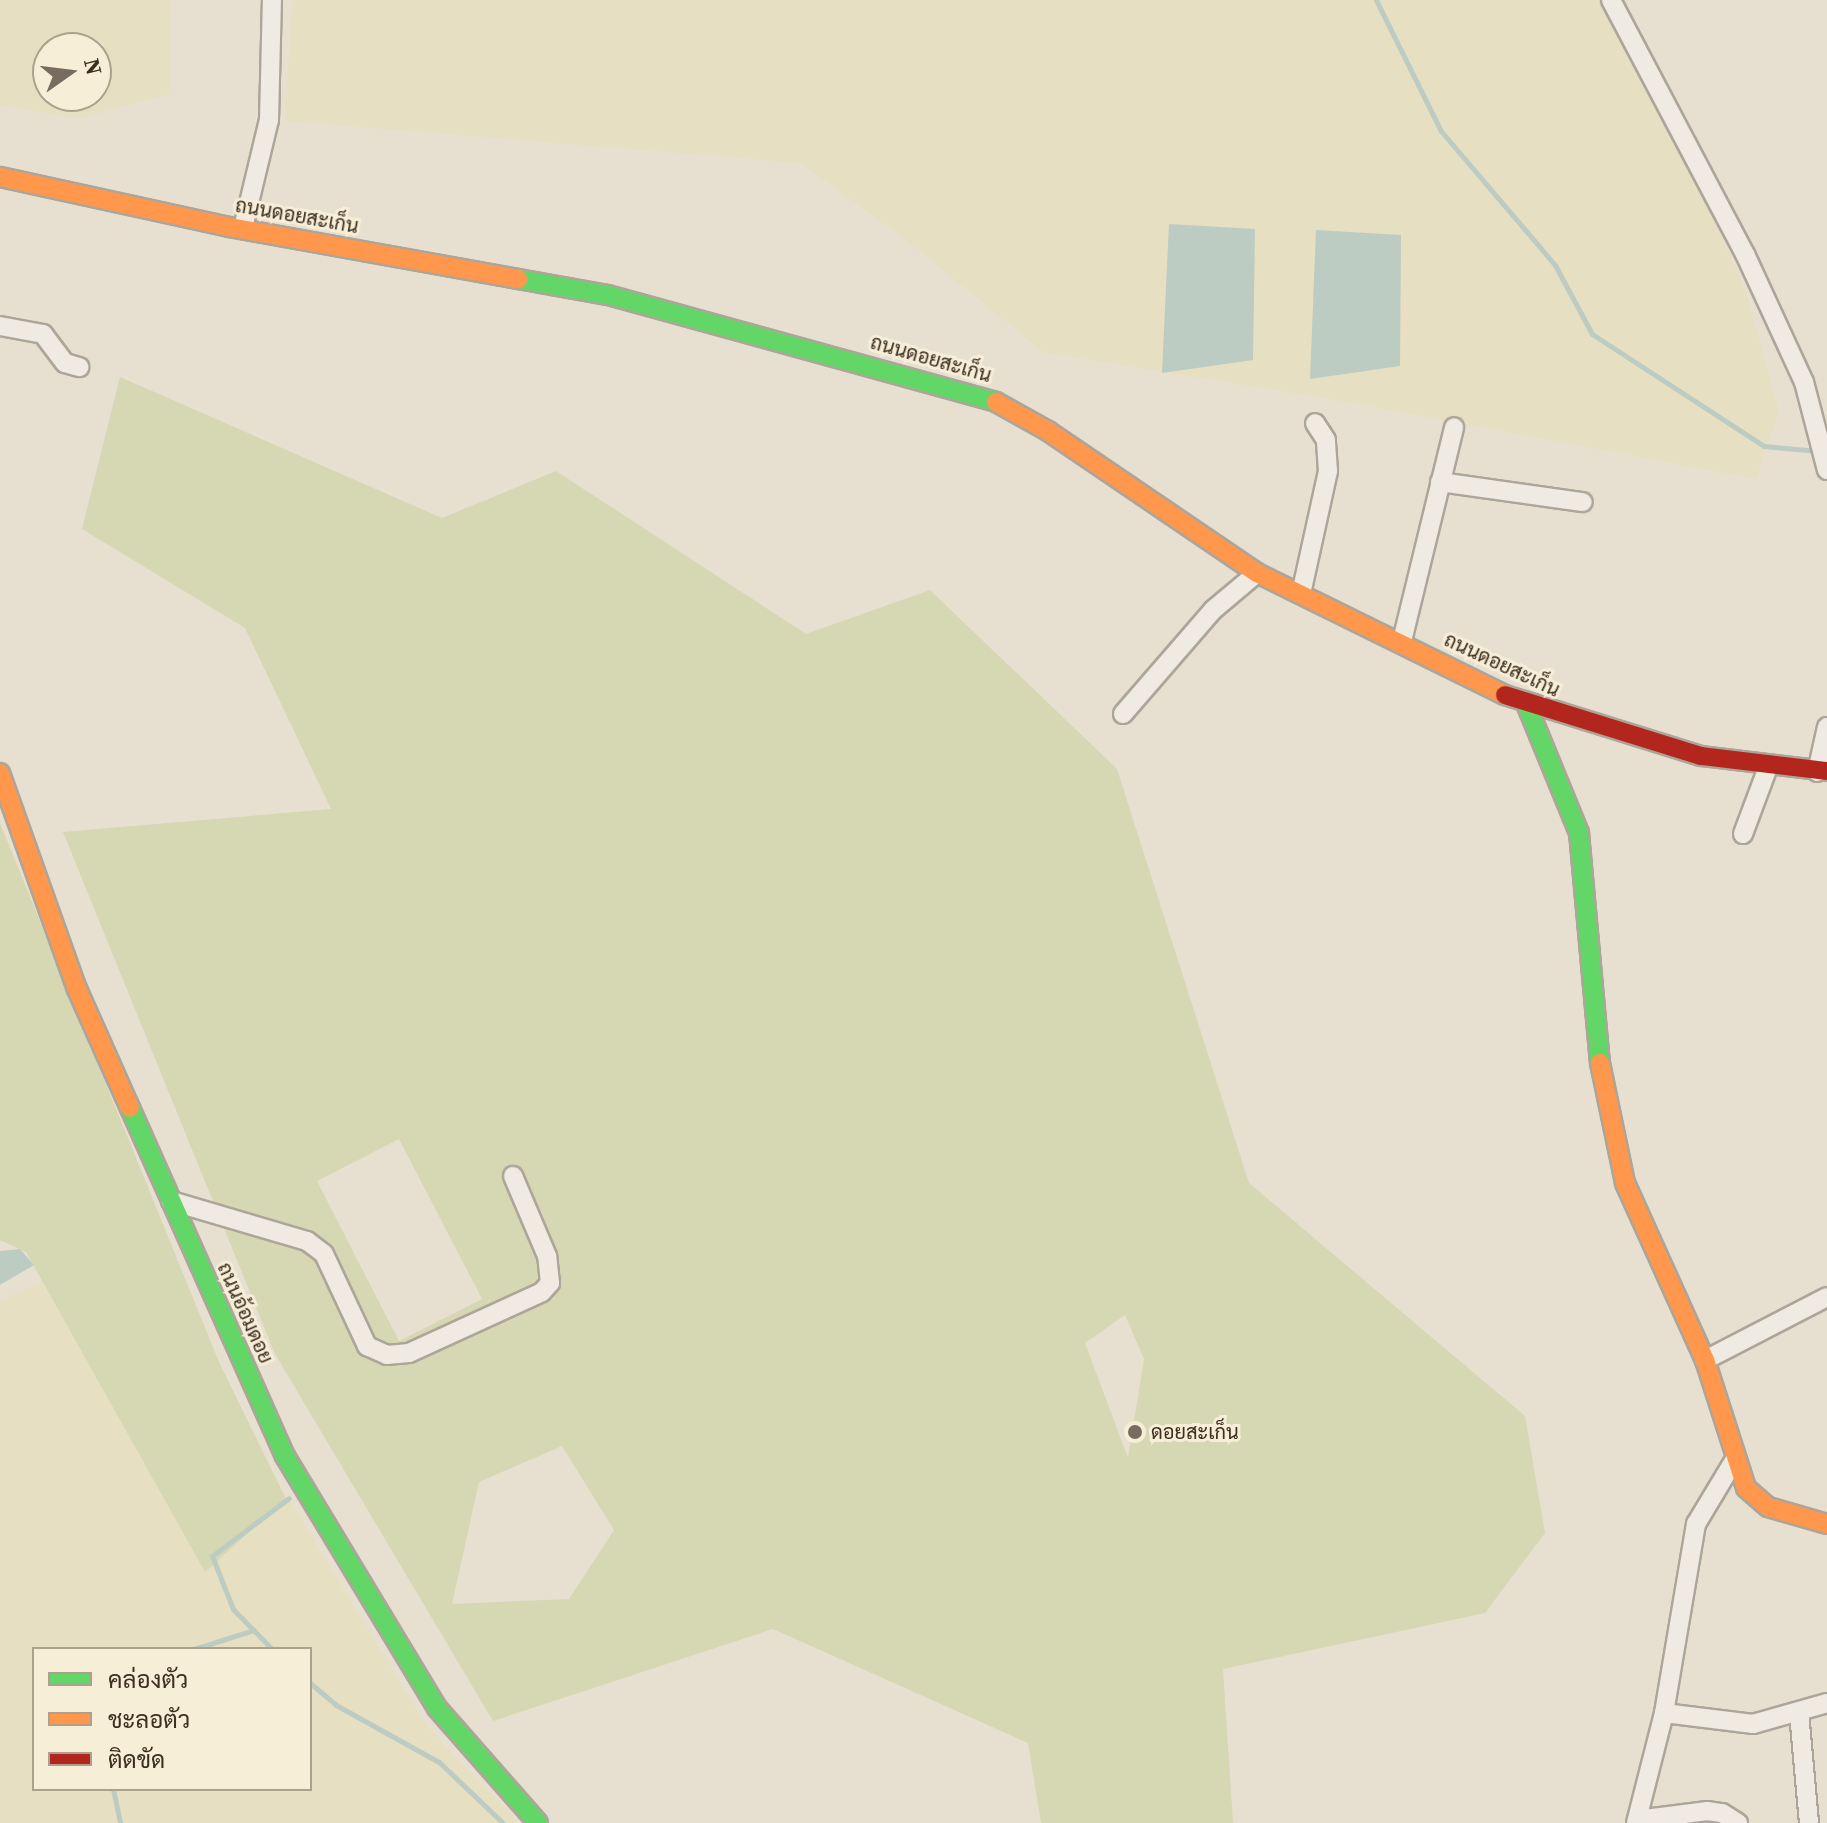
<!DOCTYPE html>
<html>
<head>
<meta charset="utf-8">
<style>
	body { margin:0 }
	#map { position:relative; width:1827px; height:1823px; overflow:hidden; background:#e7e0d1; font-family:"Source Serif 4",Sarabun,serif }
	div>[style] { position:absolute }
	.farmland>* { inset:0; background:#e6dfc2 }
	.green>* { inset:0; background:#d6d7b3 }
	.water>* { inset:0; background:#bcccc2 }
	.stream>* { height:5px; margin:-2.5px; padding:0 2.5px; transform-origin:2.5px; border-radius:2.5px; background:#bcccc2 }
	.roads { filter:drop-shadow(2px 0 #ada599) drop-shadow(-2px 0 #ada599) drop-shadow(0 2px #ada599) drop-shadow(0 -2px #ada599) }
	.street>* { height:18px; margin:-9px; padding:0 9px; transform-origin:9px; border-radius:9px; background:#efebe3 }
	.fast>* { height:18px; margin:-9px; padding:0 9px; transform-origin:9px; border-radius:9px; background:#63d668 }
	.slow>* { height:18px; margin:-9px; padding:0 9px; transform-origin:9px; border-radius:9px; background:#ff974d }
	.jam>* { height:18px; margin:-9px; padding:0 9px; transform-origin:9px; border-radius:9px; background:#b3261e }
	.dots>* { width:22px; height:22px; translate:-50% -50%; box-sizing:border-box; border:4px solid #f7eed8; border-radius:50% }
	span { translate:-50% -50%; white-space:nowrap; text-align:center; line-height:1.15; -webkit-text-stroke:6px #f7eed8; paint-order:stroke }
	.street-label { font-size:20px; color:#3d2e20 }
	.poi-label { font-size:20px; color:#3d2e20 }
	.left { translate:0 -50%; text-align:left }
	.legend { position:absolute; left:32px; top:1647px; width:280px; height:144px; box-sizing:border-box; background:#f7eed8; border:2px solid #ada18e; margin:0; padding:10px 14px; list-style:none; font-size:24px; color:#3d2e20 }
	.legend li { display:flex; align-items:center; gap:16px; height:40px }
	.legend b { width:40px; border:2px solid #ada18e }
	.north { position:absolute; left:32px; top:32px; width:80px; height:80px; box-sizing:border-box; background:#f7eed8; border:2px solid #ada18e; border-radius:50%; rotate:76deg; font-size:22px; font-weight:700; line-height:32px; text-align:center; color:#3d2e20 }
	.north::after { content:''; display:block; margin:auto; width:28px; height:36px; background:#786c5e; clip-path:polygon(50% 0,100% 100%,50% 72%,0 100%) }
</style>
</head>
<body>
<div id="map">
	<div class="farmland">
		<i style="clip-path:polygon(evenodd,0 0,171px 0,169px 94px,78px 119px,0 105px,0 0,48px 48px,96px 48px,96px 96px,48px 96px,48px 48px)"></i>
		<i style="clip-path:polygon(292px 0,1613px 0,1746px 291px,1779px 412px,1756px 479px,1352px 403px,1043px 352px,901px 236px,800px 163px,285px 121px)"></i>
		<i style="clip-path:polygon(evenodd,42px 1281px,205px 1572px,289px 1498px,426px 1725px,518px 1823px,0 1823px,0 1301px,42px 1281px,34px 1649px,310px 1649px,310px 1789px,34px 1789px,34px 1649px)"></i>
	</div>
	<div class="green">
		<i style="clip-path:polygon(evenodd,120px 377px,442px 518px,556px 471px,806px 634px,930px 590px,1117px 769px,1249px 1183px,1525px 1416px,1545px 1533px,1485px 1613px,1223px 1669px,1233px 1823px,1041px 1823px,1028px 1743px,773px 1629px,493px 1721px,275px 1354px,63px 832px,331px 809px,245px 628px,82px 529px,120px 377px,399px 1139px,482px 1299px,399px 1341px,317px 1181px,399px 1139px,120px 377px,1125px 1315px,1144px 1359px,1128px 1458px,1085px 1343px,1125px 1315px,120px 377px,562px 1446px,614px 1530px,569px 1599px,452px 1604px,479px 1482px,562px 1446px)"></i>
		<i style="clip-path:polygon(0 823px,219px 1362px,286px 1499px,205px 1572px,26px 1252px,0 1240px)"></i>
	</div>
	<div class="water">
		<i style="clip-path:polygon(1169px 224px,1255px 229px,1253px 360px,1162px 373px)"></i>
		<i style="clip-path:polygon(1316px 230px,1401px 235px,1400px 366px,1310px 379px)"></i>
		<i style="clip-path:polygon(20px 1249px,34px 1265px,0 1285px,0 1251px)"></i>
	</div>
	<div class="stream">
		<i style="left:1376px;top:0;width:146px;rotate:63.6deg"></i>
		<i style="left:1441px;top:131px;width:176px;rotate:49.6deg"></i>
		<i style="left:1555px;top:265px;width:78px;rotate:61.8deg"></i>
		<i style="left:1592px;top:334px;width:205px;rotate:33.1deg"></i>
		<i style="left:1764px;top:446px;width:53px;rotate:5.4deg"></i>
		<i style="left:194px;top:1649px;width:63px;rotate:-17.6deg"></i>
		<i style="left:272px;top:1649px;width:56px;rotate:-134.3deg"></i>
		<i style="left:233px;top:1609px;width:57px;rotate:-111.6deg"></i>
		<i style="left:212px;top:1556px;width:96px;rotate:-37deg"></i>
		<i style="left:310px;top:1683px;width:34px;rotate:40deg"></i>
		<i style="left:336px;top:1705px;width:118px;rotate:29deg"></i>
		<i style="left:439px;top:1762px;width:88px;rotate:43.6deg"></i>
		<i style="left:113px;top:1789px;width:35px;rotate:78deg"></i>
	</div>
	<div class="roads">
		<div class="street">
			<i style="left:1611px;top:0;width:287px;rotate:62.2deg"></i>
			<i style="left:1745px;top:254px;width:141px;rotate:65.3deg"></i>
			<i style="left:1804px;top:382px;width:91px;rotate:75.4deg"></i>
			<i style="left:243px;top:228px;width:111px;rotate:-76.5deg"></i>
			<i style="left:269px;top:120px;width:120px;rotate:-88.6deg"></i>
			<i style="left:0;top:326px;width:44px;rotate:10.5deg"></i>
			<i style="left:43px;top:334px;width:36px;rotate:53deg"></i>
			<i style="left:65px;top:363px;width:15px;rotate:16deg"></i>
			<i style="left:1440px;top:482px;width:144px;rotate:8deg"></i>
			<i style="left:1301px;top:594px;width:126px;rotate:-77.6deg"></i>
			<i style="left:1328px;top:471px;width:31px;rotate:-94deg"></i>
			<i style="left:1326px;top:440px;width:20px;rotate:-123deg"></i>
			<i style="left:1402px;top:641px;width:220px;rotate:-76.3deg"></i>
			<i style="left:1123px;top:714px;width:138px;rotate:-49.1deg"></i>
			<i style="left:1213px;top:610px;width:57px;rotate:-40.1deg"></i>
			<i style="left:1817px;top:772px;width:46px;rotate:-77.5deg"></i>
			<i style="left:1743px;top:834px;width:72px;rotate:-69.5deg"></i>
			<i style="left:171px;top:1201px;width:142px;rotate:16.4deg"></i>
			<i style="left:307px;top:1241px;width:21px;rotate:37deg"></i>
			<i style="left:324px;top:1254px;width:102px;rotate:64.9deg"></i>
			<i style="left:367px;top:1346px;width:22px;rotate:24deg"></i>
			<i style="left:387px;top:1355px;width:22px;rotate:-5deg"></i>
			<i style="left:409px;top:1353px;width:146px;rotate:-24.6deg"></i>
			<i style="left:542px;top:1292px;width:12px;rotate:-48deg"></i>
			<i style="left:550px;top:1283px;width:27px;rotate:-96deg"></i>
			<i style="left:547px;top:1256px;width:87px;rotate:-113deg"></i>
			<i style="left:1705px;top:1360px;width:137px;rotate:-27.3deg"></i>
			<i style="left:1664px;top:1713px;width:90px;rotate:7deg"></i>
			<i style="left:1753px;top:1724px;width:77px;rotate:-15.8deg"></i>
			<i style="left:1799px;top:1713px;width:110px;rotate:84.8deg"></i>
			<i style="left:1637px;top:1820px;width:71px;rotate:-7.3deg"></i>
			<i style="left:1707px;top:1811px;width:15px;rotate:8deg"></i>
			<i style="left:1722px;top:1813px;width:19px;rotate:32deg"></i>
			<i style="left:1636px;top:1823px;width:114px;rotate:-75.7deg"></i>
			<i style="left:1664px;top:1713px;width:192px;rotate:-80.4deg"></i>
			<i style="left:1696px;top:1524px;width:76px;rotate:-59deg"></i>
		</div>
		<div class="fast">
			<i style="left:518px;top:279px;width:91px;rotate:10.1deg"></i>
			<i style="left:608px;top:295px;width:402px;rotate:15.4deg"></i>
			<i style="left:1527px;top:706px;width:137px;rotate:67.7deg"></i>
			<i style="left:1579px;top:833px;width:231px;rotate:84.8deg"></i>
			<i style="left:130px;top:1108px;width:381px;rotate:66deg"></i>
			<i style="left:285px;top:1456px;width:294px;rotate:58.9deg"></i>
			<i style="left:437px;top:1708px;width:153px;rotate:48.7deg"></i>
		</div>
		<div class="slow">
			<i style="left:0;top:177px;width:234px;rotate:12.3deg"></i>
			<i style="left:229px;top:227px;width:294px;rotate:10.2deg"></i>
			<i style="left:996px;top:402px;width:60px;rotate:29.1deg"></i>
			<i style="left:1048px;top:431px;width:253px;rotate:34.2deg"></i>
			<i style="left:1257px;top:573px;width:276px;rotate:26.2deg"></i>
			<i style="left:0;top:773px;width:229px;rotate:70.4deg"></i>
			<i style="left:77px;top:989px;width:130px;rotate:66deg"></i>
			<i style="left:1600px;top:1063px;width:123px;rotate:78.2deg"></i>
			<i style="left:1625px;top:1183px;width:194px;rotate:65.7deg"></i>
			<i style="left:1705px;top:1360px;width:134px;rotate:72.2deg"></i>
			<i style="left:1746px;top:1488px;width:29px;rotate:41deg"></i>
			<i style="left:1768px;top:1507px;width:61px;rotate:16.1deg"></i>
		</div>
		<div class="jam">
			<i style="left:1505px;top:695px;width:205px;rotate:17.3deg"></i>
			<i style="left:1701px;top:756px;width:127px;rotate:6.8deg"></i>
		</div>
	</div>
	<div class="dots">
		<i style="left:1135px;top:1432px;background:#786c5e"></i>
	</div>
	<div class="street-label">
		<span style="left:297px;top:216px;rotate:10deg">ถนนดอยสะเก็น</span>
		<span style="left:931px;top:359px;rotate:16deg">ถนนดอยสะเก็น</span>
		<span style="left:1502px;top:665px;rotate:25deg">ถนนดอยสะเก็น</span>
		<span style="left:245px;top:1313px;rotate:66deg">ถนนอ้อมดอย</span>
	</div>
	<div class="poi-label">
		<span class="left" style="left:1151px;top:1432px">ดอยสะเก็น</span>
	</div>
	<ul class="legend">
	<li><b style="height:10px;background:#63d668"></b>คล่องตัว</li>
	<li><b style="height:10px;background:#ff974d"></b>ชะลอตัว</li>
	<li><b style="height:10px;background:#b3261e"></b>ติดขัด</li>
	</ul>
	<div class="north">N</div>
</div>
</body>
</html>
